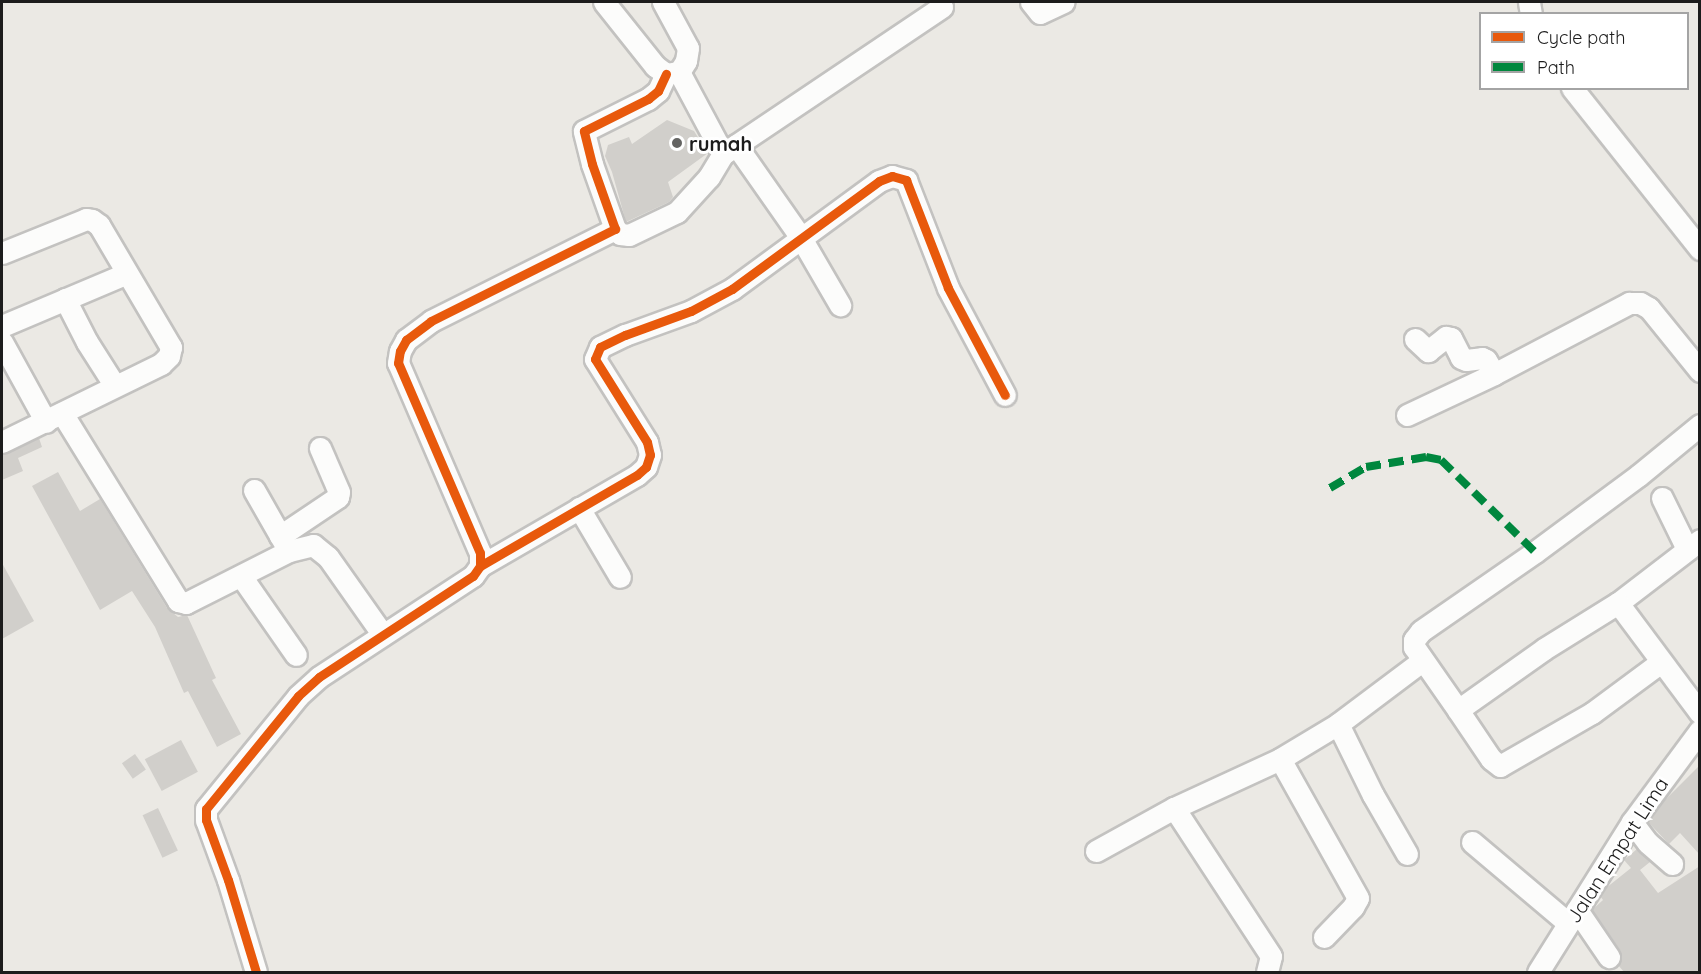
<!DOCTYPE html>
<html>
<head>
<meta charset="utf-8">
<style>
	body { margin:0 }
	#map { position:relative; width:1701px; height:974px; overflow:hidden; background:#ebe9e4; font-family:Quicksand,sans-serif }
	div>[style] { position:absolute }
	.building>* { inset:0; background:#d1cfcb; transform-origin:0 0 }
	.roads { filter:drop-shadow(2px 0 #c3c2c0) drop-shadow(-2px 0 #c3c2c0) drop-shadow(0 2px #c3c2c0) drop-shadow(0 -2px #c3c2c0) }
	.minor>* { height:21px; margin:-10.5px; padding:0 10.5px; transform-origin:10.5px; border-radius:10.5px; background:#fcfcfb }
	.quiet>* { height:8px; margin-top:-4px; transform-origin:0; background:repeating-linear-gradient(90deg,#00873e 0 15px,transparent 0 23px) }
	.cycleway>* { height:9px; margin:-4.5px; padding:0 4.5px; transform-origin:4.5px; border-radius:4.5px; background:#e8590c }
	.dots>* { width:16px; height:16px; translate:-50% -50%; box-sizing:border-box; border:3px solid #fff; border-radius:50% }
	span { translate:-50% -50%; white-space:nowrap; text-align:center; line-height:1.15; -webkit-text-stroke:6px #fff; paint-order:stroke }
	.poi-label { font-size:20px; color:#1c1c1c; font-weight:700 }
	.left { translate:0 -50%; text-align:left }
	.street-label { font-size:20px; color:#1c1c1c }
	.frame { position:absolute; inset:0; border:3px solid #1c1c1c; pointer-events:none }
	.legend { position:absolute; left:1479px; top:12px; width:210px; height:78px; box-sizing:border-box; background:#fff; border:2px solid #a4a4a4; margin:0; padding:8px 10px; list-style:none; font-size:18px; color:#1c1c1c }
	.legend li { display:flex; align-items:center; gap:12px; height:30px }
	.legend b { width:30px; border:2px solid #a4a4a4 }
</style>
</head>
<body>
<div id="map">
	<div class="building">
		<i style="clip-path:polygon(667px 120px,694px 131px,708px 153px,668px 182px,673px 197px,669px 202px,626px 222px,612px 172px,605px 156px,608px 145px,629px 137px,632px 144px)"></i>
		<i style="clip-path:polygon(39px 438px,42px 447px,18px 458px,23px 471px,2px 480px,2px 455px)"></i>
		<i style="clip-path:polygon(58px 472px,80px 511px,100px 499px,167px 608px,178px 617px,187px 615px,216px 678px,212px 680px,241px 734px,217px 747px,188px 691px,184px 693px,155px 627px,132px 591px,100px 610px,32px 486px)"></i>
		<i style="clip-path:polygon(2px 563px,34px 621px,2px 639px)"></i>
		<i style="left:181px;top:740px;width:36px;height:41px;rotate:62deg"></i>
		<i style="left:135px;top:754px;width:19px;height:16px;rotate:55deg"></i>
		<i style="clip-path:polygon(1700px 765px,1700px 855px,1680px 833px,1669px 844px,1648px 822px,1662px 803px)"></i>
		<i style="left:158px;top:808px;width:47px;height:17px;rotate:65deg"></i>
		<i style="clip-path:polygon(1637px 849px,1650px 862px,1640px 870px,1658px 893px,1700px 866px,1700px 972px,1624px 972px,1618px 965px,1622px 957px,1620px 950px,1592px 910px,1603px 900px,1600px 896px,1606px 888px,1631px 868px,1624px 860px)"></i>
	</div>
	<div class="roads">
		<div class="minor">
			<i style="left:604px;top:2px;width:82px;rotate:51.4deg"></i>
			<i style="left:655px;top:66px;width:14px;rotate:36deg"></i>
			<i style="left:666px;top:74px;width:13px;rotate:-9deg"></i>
			<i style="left:663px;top:2px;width:52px;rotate:61.5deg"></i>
			<i style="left:688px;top:48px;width:13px;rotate:99deg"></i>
			<i style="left:686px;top:61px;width:13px;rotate:122deg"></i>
			<i style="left:679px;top:72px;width:93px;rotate:61.8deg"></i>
			<i style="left:723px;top:154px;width:264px;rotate:-33.9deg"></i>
			<i style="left:1031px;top:2px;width:14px;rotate:51deg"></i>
			<i style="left:1040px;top:13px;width:26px;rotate:-25deg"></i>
			<i style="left:1529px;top:2px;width:12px;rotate:81deg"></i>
			<i style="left:1572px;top:88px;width:206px;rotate:51.5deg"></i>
			<i style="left:736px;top:145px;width:113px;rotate:55deg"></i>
			<i style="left:801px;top:238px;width:78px;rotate:59.8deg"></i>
			<i style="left:615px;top:229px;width:7px;rotate:45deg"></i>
			<i style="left:620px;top:234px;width:9px;rotate:6deg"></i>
			<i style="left:629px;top:235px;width:53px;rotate:-25.6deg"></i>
			<i style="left:677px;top:212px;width:47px;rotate:-47.6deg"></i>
			<i style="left:709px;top:177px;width:27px;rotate:-59deg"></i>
			<i style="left:2px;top:253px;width:91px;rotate:-22deg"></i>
			<i style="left:86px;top:219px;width:6px;rotate:9deg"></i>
			<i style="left:92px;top:220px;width:9px;rotate:36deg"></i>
			<i style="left:99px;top:225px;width:142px;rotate:59.5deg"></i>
			<i style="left:171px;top:347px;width:9px;rotate:103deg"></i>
			<i style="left:169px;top:356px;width:11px;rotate:135deg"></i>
			<i style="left:161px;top:364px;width:177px;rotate:153.9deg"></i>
			<i style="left:65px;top:299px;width:48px;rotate:62.9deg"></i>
			<i style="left:87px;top:342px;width:52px;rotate:57.5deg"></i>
			<i style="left:2px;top:326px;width:134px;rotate:-22.9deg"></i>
			<i style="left:1415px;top:339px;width:18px;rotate:43deg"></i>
			<i style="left:1428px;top:351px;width:23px;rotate:-38deg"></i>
			<i style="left:1446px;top:337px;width:5px;rotate:11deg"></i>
			<i style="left:1451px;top:338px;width:22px;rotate:63deg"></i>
			<i style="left:1461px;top:358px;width:5px;rotate:22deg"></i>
			<i style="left:1466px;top:360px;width:16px;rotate:-7deg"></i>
			<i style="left:1482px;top:358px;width:4px;rotate:27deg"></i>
			<i style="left:1486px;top:360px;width:16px;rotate:60deg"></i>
			<i style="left:1494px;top:374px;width:153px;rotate:-27.7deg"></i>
			<i style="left:1629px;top:303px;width:11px"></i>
			<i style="left:1640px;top:303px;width:10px;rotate:29deg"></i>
			<i style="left:1649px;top:308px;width:81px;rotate:51deg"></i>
			<i style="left:2px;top:342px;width:91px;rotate:61.2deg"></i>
			<i style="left:62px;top:413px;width:221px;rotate:58.3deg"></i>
			<i style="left:178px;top:601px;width:8px;rotate:14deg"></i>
			<i style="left:186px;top:603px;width:115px;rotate:-26.8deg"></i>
			<i style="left:289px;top:551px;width:25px;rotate:-14deg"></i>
			<i style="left:313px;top:545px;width:19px;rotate:39deg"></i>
			<i style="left:328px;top:557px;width:95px;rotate:54.8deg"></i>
			<i style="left:1407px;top:415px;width:96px;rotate:-25.2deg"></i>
			<i style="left:254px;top:490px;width:64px;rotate:60.3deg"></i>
			<i style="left:1662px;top:498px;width:57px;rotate:63.9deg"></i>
			<i style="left:579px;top:508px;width:80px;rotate:59.3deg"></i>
			<i style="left:280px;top:536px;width:70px;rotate:-33.9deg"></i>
			<i style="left:338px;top:497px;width:5px;rotate:-79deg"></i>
			<i style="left:339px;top:492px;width:48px;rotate:-113.4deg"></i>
			<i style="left:480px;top:566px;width:181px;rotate:-30.1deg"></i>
			<i style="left:637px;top:475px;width:12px;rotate:-42deg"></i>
			<i style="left:646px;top:467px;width:13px;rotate:-72deg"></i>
			<i style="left:650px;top:455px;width:13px;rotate:-103deg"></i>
			<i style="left:647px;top:442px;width:98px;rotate:-122.1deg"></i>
			<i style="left:595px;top:359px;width:13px;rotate:-67deg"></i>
			<i style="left:600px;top:347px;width:28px;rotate:-26deg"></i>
			<i style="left:625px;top:335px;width:70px;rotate:-20deg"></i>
			<i style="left:691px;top:311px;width:47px;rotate:-28.2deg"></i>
			<i style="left:732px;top:289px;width:182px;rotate:-36.3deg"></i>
			<i style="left:879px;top:181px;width:14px;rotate:-21deg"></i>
			<i style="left:892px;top:176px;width:15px;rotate:16deg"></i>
			<i style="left:906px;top:180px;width:116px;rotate:68.7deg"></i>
			<i style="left:948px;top:288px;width:121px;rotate:62deg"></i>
			<i style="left:241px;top:576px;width:96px;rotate:55.2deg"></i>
			<i style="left:1618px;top:603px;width:103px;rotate:-37.5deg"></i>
			<i style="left:1661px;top:662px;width:86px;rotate:143.5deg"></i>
			<i style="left:1592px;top:713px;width:106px;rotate:150.1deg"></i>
			<i style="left:1500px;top:766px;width:11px;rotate:-142deg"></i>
			<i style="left:1491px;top:759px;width:59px;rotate:-124deg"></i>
			<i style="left:1458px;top:710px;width:105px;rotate:-35.3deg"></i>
			<i style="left:1544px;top:649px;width:87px;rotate:-31.9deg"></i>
			<i style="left:1618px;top:603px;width:137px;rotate:53.3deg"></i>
			<i style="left:1458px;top:710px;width:77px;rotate:-124.9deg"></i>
			<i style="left:1414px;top:647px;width:7px;rotate:-90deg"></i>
			<i style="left:1414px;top:640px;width:11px;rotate:-52deg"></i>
			<i style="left:1421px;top:631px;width:139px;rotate:-34.7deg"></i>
			<i style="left:1535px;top:552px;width:129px;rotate:-36.5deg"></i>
			<i style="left:1639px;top:475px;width:79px;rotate:-39.3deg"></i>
			<i style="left:1338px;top:724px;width:79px;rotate:63.8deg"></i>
			<i style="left:1373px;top:795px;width:68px;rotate:60deg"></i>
			<i style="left:1632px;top:822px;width:26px;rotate:53deg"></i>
			<i style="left:1648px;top:843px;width:32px;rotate:41deg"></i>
			<i style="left:1472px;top:842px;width:126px;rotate:40.2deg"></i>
			<i style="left:1096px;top:851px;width:89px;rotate:-28.9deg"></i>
			<i style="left:1577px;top:910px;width:57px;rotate:55.8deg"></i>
			<i style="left:1324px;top:937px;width:42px;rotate:-46deg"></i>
			<i style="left:1353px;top:907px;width:10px;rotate:-61deg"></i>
			<i style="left:1358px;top:898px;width:159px;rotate:-119.3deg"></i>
			<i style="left:1280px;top:759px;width:68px;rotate:-31.1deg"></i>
			<i style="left:1338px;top:724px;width:105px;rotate:-36.9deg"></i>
			<i style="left:256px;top:972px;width:96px;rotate:-106.9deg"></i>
			<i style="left:228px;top:880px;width:64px;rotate:-110.1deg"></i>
			<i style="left:206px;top:820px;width:11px;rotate:-90deg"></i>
			<i style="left:206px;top:809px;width:146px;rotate:-50.8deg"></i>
			<i style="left:298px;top:696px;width:28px;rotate:-42deg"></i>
			<i style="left:319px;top:677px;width:184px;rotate:-33.3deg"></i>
			<i style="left:473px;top:576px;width:12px;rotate:-55deg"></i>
			<i style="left:480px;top:566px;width:13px;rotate:-90deg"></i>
			<i style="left:480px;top:553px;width:207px;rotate:-113.3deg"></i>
			<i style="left:398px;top:363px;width:12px;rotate:-81deg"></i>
			<i style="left:400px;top:351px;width:13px;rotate:-61deg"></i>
			<i style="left:406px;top:340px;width:31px;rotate:-37deg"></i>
			<i style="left:431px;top:321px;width:206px;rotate:-26.6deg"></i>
			<i style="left:615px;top:229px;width:69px;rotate:-109.5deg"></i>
			<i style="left:592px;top:164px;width:34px;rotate:-104deg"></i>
			<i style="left:584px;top:131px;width:72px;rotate:-26.6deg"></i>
			<i style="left:648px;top:99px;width:13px;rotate:-39deg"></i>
			<i style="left:658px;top:91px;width:19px;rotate:-65deg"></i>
			<i style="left:1267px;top:972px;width:16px;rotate:-76deg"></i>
			<i style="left:1271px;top:956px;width:177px;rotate:-123.2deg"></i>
			<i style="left:1174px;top:808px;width:117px;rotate:-24.8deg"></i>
			<i style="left:1538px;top:972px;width:177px;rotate:-57.9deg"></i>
			<i style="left:1632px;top:822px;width:114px;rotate:-53.5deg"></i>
		</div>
	</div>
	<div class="quiet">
		<i style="left:1330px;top:488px;width:42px;rotate:-30.3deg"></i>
		<i style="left:1366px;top:467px;width:61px;rotate:-9.5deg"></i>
		<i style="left:1426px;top:457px;width:15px;rotate:11deg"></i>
		<i style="left:1441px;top:460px;width:132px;rotate:44.4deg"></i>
	</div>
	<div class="cycleway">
		<i style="left:480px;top:566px;width:181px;rotate:-30.1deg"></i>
		<i style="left:637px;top:475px;width:12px;rotate:-42deg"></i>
		<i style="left:646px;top:467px;width:13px;rotate:-72deg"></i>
		<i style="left:650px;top:455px;width:13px;rotate:-103deg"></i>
		<i style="left:647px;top:442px;width:98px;rotate:-122.1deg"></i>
		<i style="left:595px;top:359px;width:13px;rotate:-67deg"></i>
		<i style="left:600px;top:347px;width:28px;rotate:-26deg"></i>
		<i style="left:625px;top:335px;width:70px;rotate:-20deg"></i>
		<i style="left:691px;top:311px;width:47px;rotate:-28.2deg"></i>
		<i style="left:732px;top:289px;width:182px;rotate:-36.3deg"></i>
		<i style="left:879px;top:181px;width:14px;rotate:-21deg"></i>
		<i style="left:892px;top:176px;width:15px;rotate:16deg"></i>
		<i style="left:906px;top:180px;width:116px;rotate:68.7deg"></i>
		<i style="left:948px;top:288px;width:121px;rotate:62deg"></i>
		<i style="left:256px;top:972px;width:96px;rotate:-106.9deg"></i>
		<i style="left:228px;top:880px;width:64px;rotate:-110.1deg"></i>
		<i style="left:206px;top:820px;width:11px;rotate:-90deg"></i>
		<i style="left:206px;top:809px;width:146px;rotate:-50.8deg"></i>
		<i style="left:298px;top:696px;width:28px;rotate:-42deg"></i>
		<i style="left:319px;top:677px;width:184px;rotate:-33.3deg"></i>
		<i style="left:473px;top:576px;width:12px;rotate:-55deg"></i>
		<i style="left:480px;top:566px;width:13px;rotate:-90deg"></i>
		<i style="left:480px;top:553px;width:207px;rotate:-113.3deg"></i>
		<i style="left:398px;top:363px;width:12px;rotate:-81deg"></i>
		<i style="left:400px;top:351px;width:13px;rotate:-61deg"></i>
		<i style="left:406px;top:340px;width:31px;rotate:-37deg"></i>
		<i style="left:431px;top:321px;width:206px;rotate:-26.6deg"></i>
		<i style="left:615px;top:229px;width:69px;rotate:-109.5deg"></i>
		<i style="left:592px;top:164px;width:34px;rotate:-104deg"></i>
		<i style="left:584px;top:131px;width:72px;rotate:-26.6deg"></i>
		<i style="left:648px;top:99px;width:13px;rotate:-39deg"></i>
		<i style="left:658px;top:91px;width:19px;rotate:-65deg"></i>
	</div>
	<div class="dots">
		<i style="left:677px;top:143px;background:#646462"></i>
	</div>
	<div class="poi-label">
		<span class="left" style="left:689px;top:143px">rumah</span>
	</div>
	<div class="street-label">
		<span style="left:1617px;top:850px;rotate:-57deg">Jalan Empat Lima</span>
	</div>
	<div class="frame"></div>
	<ul class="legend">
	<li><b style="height:8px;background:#e8590c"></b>Cycle path</li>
	<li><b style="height:8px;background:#00873e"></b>Path</li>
	</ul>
</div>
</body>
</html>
